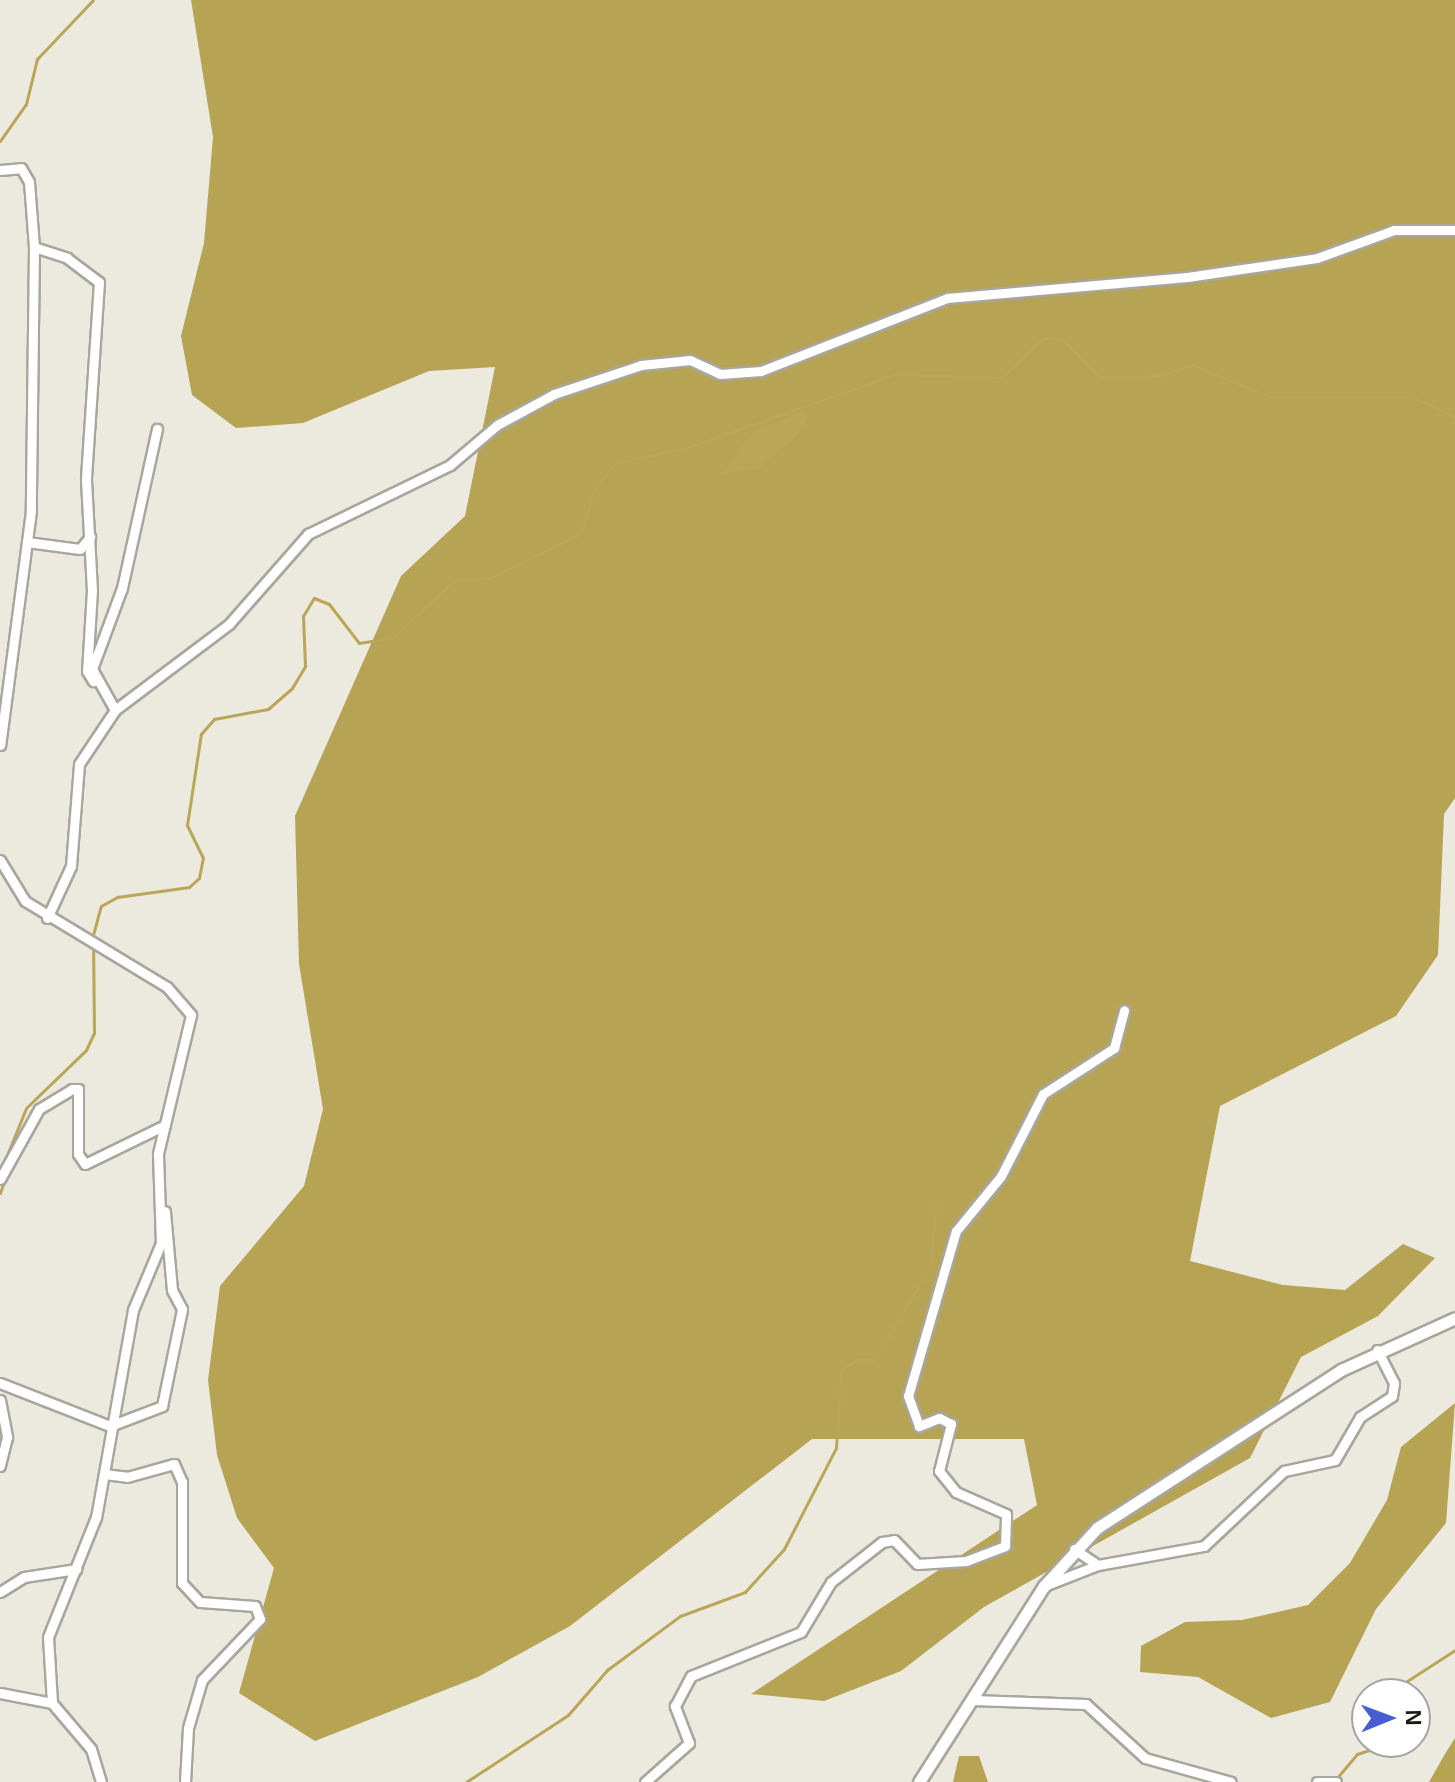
<!DOCTYPE html>
<html>
<head>
<meta charset="utf-8">
<style>
	body { margin:0 }
	#map { position:relative; width:1455px; height:1782px; overflow:hidden; background:#ece9df; font-family:Arial,sans-serif }
	div>[style] { position:absolute }
	.forest>* { inset:0; background:#b6a353 }
	.water>* { inset:0; background:#b9a657 }
	.stream>* { height:3px; margin:-1.5px; padding:0 1.5px; transform-origin:1.5px; border-radius:1.5px; background:#b9a657 }
	.roads { filter:drop-shadow(2px 0 #a8a69d) drop-shadow(-2px 0 #a8a69d) drop-shadow(0 2px #a8a69d) drop-shadow(0 -2px #a8a69d) }
	.minor>* { height:9px; margin:-4.5px; padding:0 4.5px; transform-origin:4.5px; border-radius:4.5px; background:#fff }
	.tertiary>* { height:11px; margin:-5.5px; padding:0 5.5px; transform-origin:5.5px; border-radius:5.5px; background:#fff }
	span { translate:-50% -50%; white-space:nowrap; text-align:center; line-height:1.15; -webkit-text-stroke:7px #fff; paint-order:stroke }
	.north { position:absolute; left:1351px; top:1678px; width:80px; height:80px; box-sizing:border-box; background:#fff; border:2px solid #a4a4a2; border-radius:50%; rotate:89deg; font-size:22px; font-weight:700; line-height:32px; text-align:center; color:#1b1b17 }
	.north::after { content:''; display:block; margin:auto; width:28px; height:36px; background:#475ed2; clip-path:polygon(50% 0,100% 100%,50% 72%,0 100%) }
</style>
</head>
<body>
<div id="map">
	<div class="forest">
		<i style="clip-path:polygon(191px 0,1455px 0,1455px 798px,1444px 814px,1438px 955px,1396px 1016px,1220px 1106px,1190px 1261px,1283px 1285px,1345px 1290px,1403px 1244px,1435px 1258px,1378px 1316px,1301px 1357px,1250px 1458px,984px 1607px,901px 1671px,824px 1701px,751px 1694px,1037px 1505px,1024px 1439px,812px 1439px,570px 1626px,478px 1677px,315px 1741px,239px 1693px,274px 1568px,237px 1518px,217px 1455px,208px 1380px,220px 1286px,304px 1186px,323px 1109px,299px 964px,295px 816px,401px 576px,465px 516px,495px 367px,429px 371px,303px 423px,236px 428px,192px 395px,181px 336px,204px 243px,213px 137px)"></i>
		<i style="clip-path:polygon(1455px 1403px,1446px 1523px,1376px 1609px,1330px 1702px,1271px 1718px,1198px 1677px,1140px 1672px,1141px 1646px,1185px 1622px,1242px 1620px,1308px 1605px,1350px 1563px,1387px 1500px,1401px 1447px)"></i>
		<i style="clip-path:polygon(1455px 1738px,1455px 1782px,1429px 1782px,1445px 1754px)"></i>
		<i style="clip-path:polygon(959px 1756px,979px 1756px,988px 1782px,953px 1782px)"></i>
	</div>
	<div class="water">
		<i style="clip-path:polygon(801px 412px,809px 415px,799px 434px,759px 469px,721px 474px,753px 431px)"></i>
	</div>
	<div class="stream">
		<i style="left:0;top:141px;width:45px;rotate:-54.9deg"></i>
		<i style="left:26px;top:104px;width:46px;rotate:-76.3deg"></i>
		<i style="left:37px;top:59px;width:81px;rotate:-46.5deg"></i>
		<i style="left:3px;top:1165px;width:61px;rotate:-68deg"></i>
		<i style="left:26px;top:1108px;width:83px;rotate:-44deg"></i>
		<i style="left:86px;top:1050px;width:19px;rotate:-65deg"></i>
		<i style="left:94px;top:1033px;width:98px;rotate:-90.6deg"></i>
		<i style="left:93px;top:935px;width:30px;rotate:-75deg"></i>
		<i style="left:101px;top:906px;width:18px;rotate:-29deg"></i>
		<i style="left:117px;top:897px;width:73px;rotate:-7.9deg"></i>
		<i style="left:189px;top:887px;width:13px;rotate:-42deg"></i>
		<i style="left:199px;top:878px;width:20px;rotate:-79deg"></i>
		<i style="left:203px;top:858px;width:37px;rotate:-116deg"></i>
		<i style="left:187px;top:825px;width:92px;rotate:-81.3deg"></i>
		<i style="left:201px;top:734px;width:20px;rotate:-49deg"></i>
		<i style="left:214px;top:719px;width:55px;rotate:-10.5deg"></i>
		<i style="left:268px;top:709px;width:32px;rotate:-41deg"></i>
		<i style="left:292px;top:688px;width:26px;rotate:-59deg"></i>
		<i style="left:305px;top:666px;width:50px;rotate:-92.3deg"></i>
		<i style="left:303px;top:616px;width:21px;rotate:-59deg"></i>
		<i style="left:314px;top:598px;width:16px;rotate:22deg"></i>
		<i style="left:329px;top:604px;width:49px;rotate:52.4deg"></i>
		<i style="left:359px;top:643px;width:33px;rotate:-9deg"></i>
		<i style="left:392px;top:638px;width:86px;rotate:-42.6deg"></i>
		<i style="left:455px;top:580px;width:34px;rotate:-3deg"></i>
		<i style="left:489px;top:578px;width:102px;rotate:-25.6deg"></i>
		<i style="left:581px;top:534px;width:52px;rotate:-72.3deg"></i>
		<i style="left:597px;top:484px;width:28px;rotate:-48deg"></i>
		<i style="left:616px;top:463px;width:72px;rotate:-12.1deg"></i>
		<i style="left:686px;top:448px;width:223px;rotate:-19.4deg"></i>
		<i style="left:896px;top:374px;width:105px;rotate:2.2deg"></i>
		<i style="left:1001px;top:378px;width:58px;rotate:-43.6deg"></i>
		<i style="left:1043px;top:338px;width:20px;rotate:3deg"></i>
		<i style="left:1063px;top:339px;width:52px;rotate:46.5deg"></i>
		<i style="left:1099px;top:377px;width:60px;rotate:-1deg"></i>
		<i style="left:1159px;top:376px;width:36px;rotate:-18deg"></i>
		<i style="left:1193px;top:365px;width:84px;rotate:22.3deg"></i>
		<i style="left:1271px;top:397px;width:141px"></i>
		<i style="left:1412px;top:397px;width:47px;rotate:24.9deg"></i>
		<i style="left:0;top:1193px;width:18px;rotate:-71deg"></i>
		<i style="left:1387px;top:1694px;width:81px;rotate:-32.9deg"></i>
		<i style="left:1336px;top:1779px;width:33px;rotate:-50deg"></i>
		<i style="left:1357px;top:1754px;width:39px;rotate:-18deg"></i>
		<i style="left:466px;top:1782px;width:122px;rotate:-33.3deg"></i>
		<i style="left:568px;top:1715px;width:60px;rotate:-49.1deg"></i>
		<i style="left:607px;top:1670px;width:91px;rotate:-36.5deg"></i>
		<i style="left:680px;top:1616px;width:69px;rotate:-20.3deg"></i>
		<i style="left:745px;top:1592px;width:58px;rotate:-47.8deg"></i>
		<i style="left:784px;top:1549px;width:114px;rotate:-62.8deg"></i>
		<i style="left:836px;top:1448px;width:78px;rotate:-86.3deg"></i>
		<i style="left:841px;top:1370px;width:18px;rotate:-34deg"></i>
		<i style="left:856px;top:1360px;width:18px"></i>
		<i style="left:874px;top:1360px;width:111px;rotate:-59deg"></i>
		<i style="left:931px;top:1265px;width:67px;rotate:-85.7deg"></i>
	</div>
	<div class="roads">
		<div class="minor">
			<i style="left:0;top:170px;width:21px;rotate:-5deg"></i>
			<i style="left:21px;top:168px;width:16px;rotate:60deg"></i>
			<i style="left:29px;top:182px;width:65px;rotate:85.6deg"></i>
			<i style="left:34px;top:247px;width:264px;rotate:90.7deg"></i>
			<i style="left:31px;top:511px;width:236px;rotate:97.5deg"></i>
			<i style="left:34px;top:247px;width:35px;rotate:18deg"></i>
			<i style="left:67px;top:258px;width:40px;rotate:37deg"></i>
			<i style="left:99px;top:282px;width:198px;rotate:93.8deg"></i>
			<i style="left:86px;top:480px;width:110px;rotate:86.9deg"></i>
			<i style="left:92px;top:590px;width:81px;rotate:93.5deg"></i>
			<i style="left:87px;top:671px;width:12px;rotate:59deg"></i>
			<i style="left:27px;top:542px;width:53px;rotate:7.5deg"></i>
			<i style="left:80px;top:549px;width:16px;rotate:-50deg"></i>
			<i style="left:115px;top:710px;width:47px;rotate:-119.3deg"></i>
			<i style="left:92px;top:669px;width:86px;rotate:-69.7deg"></i>
			<i style="left:122px;top:588px;width:163px;rotate:-77.6deg"></i>
			<i style="left:0;top:860px;width:48px;rotate:58.6deg"></i>
			<i style="left:25px;top:901px;width:166px;rotate:31.2deg"></i>
			<i style="left:167px;top:987px;width:37px;rotate:49deg"></i>
			<i style="left:191px;top:1015px;width:143px;rotate:103.4deg"></i>
			<i style="left:158px;top:1154px;width:89px;rotate:88.1deg"></i>
			<i style="left:161px;top:1243px;width:73px;rotate:112.7deg"></i>
			<i style="left:133px;top:1310px;width:210px;rotate:100.1deg"></i>
			<i style="left:96px;top:1517px;width:129px;rotate:111.8deg"></i>
			<i style="left:48px;top:1637px;width:66px;rotate:86.5deg"></i>
			<i style="left:52px;top:1703px;width:60px;rotate:49.7deg"></i>
			<i style="left:91px;top:1749px;width:34px;rotate:73deg"></i>
			<i style="left:47px;top:918px;width:57px;rotate:-65.2deg"></i>
			<i style="left:71px;top:866px;width:102px;rotate:-85.5deg"></i>
			<i style="left:79px;top:764px;width:65px;rotate:-56.3deg"></i>
			<i style="left:115px;top:710px;width:143px;rotate:-37deg"></i>
			<i style="left:229px;top:624px;width:120px;rotate:-48.7deg"></i>
			<i style="left:308px;top:534px;width:158px;rotate:-25.9deg"></i>
			<i style="left:450px;top:465px;width:62px;rotate:-40.4deg"></i>
			<i style="left:497px;top:425px;width:65px;rotate:-28.5deg"></i>
			<i style="left:554px;top:394px;width:92px;rotate:-18.4deg"></i>
			<i style="left:641px;top:365px;width:49px;rotate:-5.8deg"></i>
			<i style="left:690px;top:360px;width:33px;rotate:25deg"></i>
			<i style="left:720px;top:374px;width:41px;rotate:-4.2deg"></i>
			<i style="left:761px;top:371px;width:200px;rotate:-21.4deg"></i>
			<i style="left:947px;top:298px;width:241px;rotate:-5deg"></i>
			<i style="left:1187px;top:277px;width:131px;rotate:-8.3deg"></i>
			<i style="left:1317px;top:258px;width:82px;rotate:-20deg"></i>
			<i style="left:1394px;top:230px;width:61px"></i>
			<i style="left:0;top:1179px;width:80px;rotate:-60.9deg"></i>
			<i style="left:39px;top:1109px;width:39px;rotate:-31deg"></i>
			<i style="left:72px;top:1089px;width:6px"></i>
			<i style="left:78px;top:1089px;width:65px;rotate:90deg"></i>
			<i style="left:78px;top:1154px;width:12px;rotate:55deg"></i>
			<i style="left:85px;top:1164px;width:89px;rotate:-26deg"></i>
			<i style="left:0;top:1383px;width:118px;rotate:21.4deg"></i>
			<i style="left:110px;top:1426px;width:56px;rotate:-21deg"></i>
			<i style="left:162px;top:1406px;width:99px;rotate:-78.3deg"></i>
			<i style="left:182px;top:1309px;width:21px;rotate:-118deg"></i>
			<i style="left:172px;top:1290px;width:79px;rotate:-95.1deg"></i>
			<i style="left:0;top:1400px;width:38px;rotate:79deg"></i>
			<i style="left:7px;top:1437px;width:30px;rotate:104deg"></i>
			<i style="left:104px;top:1474px;width:23px;rotate:7deg"></i>
			<i style="left:127px;top:1477px;width:49px;rotate:-15.5deg"></i>
			<i style="left:174px;top:1464px;width:20px;rotate:66deg"></i>
			<i style="left:182px;top:1482px;width:101px;rotate:90deg"></i>
			<i style="left:182px;top:1583px;width:26px;rotate:47deg"></i>
			<i style="left:200px;top:1602px;width:55px;rotate:4.2deg"></i>
			<i style="left:255px;top:1606px;width:14px;rotate:69deg"></i>
			<i style="left:260px;top:1619px;width:84px;rotate:133.6deg"></i>
			<i style="left:202px;top:1680px;width:50px;rotate:106.3deg"></i>
			<i style="left:188px;top:1728px;width:54px;rotate:93.2deg"></i>
			<i style="left:1074px;top:1549px;width:29px;rotate:34deg"></i>
			<i style="left:1044px;top:1586px;width:58px;rotate:-21.3deg"></i>
			<i style="left:1098px;top:1565px;width:108px;rotate:-10.2deg"></i>
			<i style="left:1204px;top:1546px;width:110px;rotate:-43.2deg"></i>
			<i style="left:1284px;top:1471px;width:52px;rotate:-12.2deg"></i>
			<i style="left:1335px;top:1460px;width:50px;rotate:-59.8deg"></i>
			<i style="left:1360px;top:1417px;width:38px;rotate:-33deg"></i>
			<i style="left:1392px;top:1396px;width:13px;rotate:-81deg"></i>
			<i style="left:1394px;top:1383px;width:37px;rotate:-117deg"></i>
			<i style="left:0;top:1592px;width:28px;rotate:-32deg"></i>
			<i style="left:24px;top:1577px;width:53px;rotate:-8.7deg"></i>
			<i style="left:0;top:1693px;width:53px;rotate:10.9deg"></i>
			<i style="left:973px;top:1700px;width:113px;rotate:2deg"></i>
			<i style="left:1086px;top:1704px;width:80px;rotate:42.5deg"></i>
			<i style="left:1145px;top:1758px;width:89px;rotate:15.6deg"></i>
			<i style="left:645px;top:1782px;width:59px;rotate:-41.6deg"></i>
			<i style="left:689px;top:1743px;width:40px;rotate:-111deg"></i>
			<i style="left:675px;top:1706px;width:34px;rotate:-62deg"></i>
			<i style="left:691px;top:1676px;width:118px;rotate:-21.8deg"></i>
			<i style="left:801px;top:1632px;width:58px;rotate:-59deg"></i>
			<i style="left:831px;top:1582px;width:65px;rotate:-38.1deg"></i>
			<i style="left:882px;top:1542px;width:12px;rotate:-9deg"></i>
			<i style="left:894px;top:1540px;width:33px;rotate:46deg"></i>
			<i style="left:917px;top:1564px;width:49px;rotate:-3.5deg"></i>
			<i style="left:966px;top:1561px;width:42px;rotate:-21deg"></i>
			<i style="left:1005px;top:1546px;width:32px;rotate:-88deg"></i>
			<i style="left:1006px;top:1514px;width:55px;rotate:-156.3deg"></i>
			<i style="left:956px;top:1492px;width:27px;rotate:-129deg"></i>
			<i style="left:939px;top:1471px;width:49px;rotate:-75.7deg"></i>
			<i style="left:951px;top:1424px;width:13px;rotate:-153deg"></i>
			<i style="left:939px;top:1418px;width:22px;rotate:158deg"></i>
			<i style="left:919px;top:1426px;width:32px;rotate:-110deg"></i>
			<i style="left:908px;top:1396px;width:172px;rotate:-73.8deg"></i>
			<i style="left:956px;top:1231px;width:71px;rotate:-50.7deg"></i>
			<i style="left:1001px;top:1176px;width:92px;rotate:-62.9deg"></i>
			<i style="left:1043px;top:1094px;width:85px;rotate:-32.9deg"></i>
			<i style="left:1114px;top:1048px;width:39px;rotate:-75deg"></i>
			<i style="left:1317px;top:1782px;width:19px"></i>
		</div>
		<div class="tertiary">
			<i style="left:919px;top:1782px;width:232px;rotate:-57.5deg"></i>
			<i style="left:1044px;top:1586px;width:79px;rotate:-47.6deg"></i>
			<i style="left:1097px;top:1528px;width:291px;rotate:-32.9deg"></i>
			<i style="left:1341px;top:1370px;width:125px;rotate:-24.5deg"></i>
		</div>
	</div>
	<div class="north">N</div>
</div>
</body>
</html>
